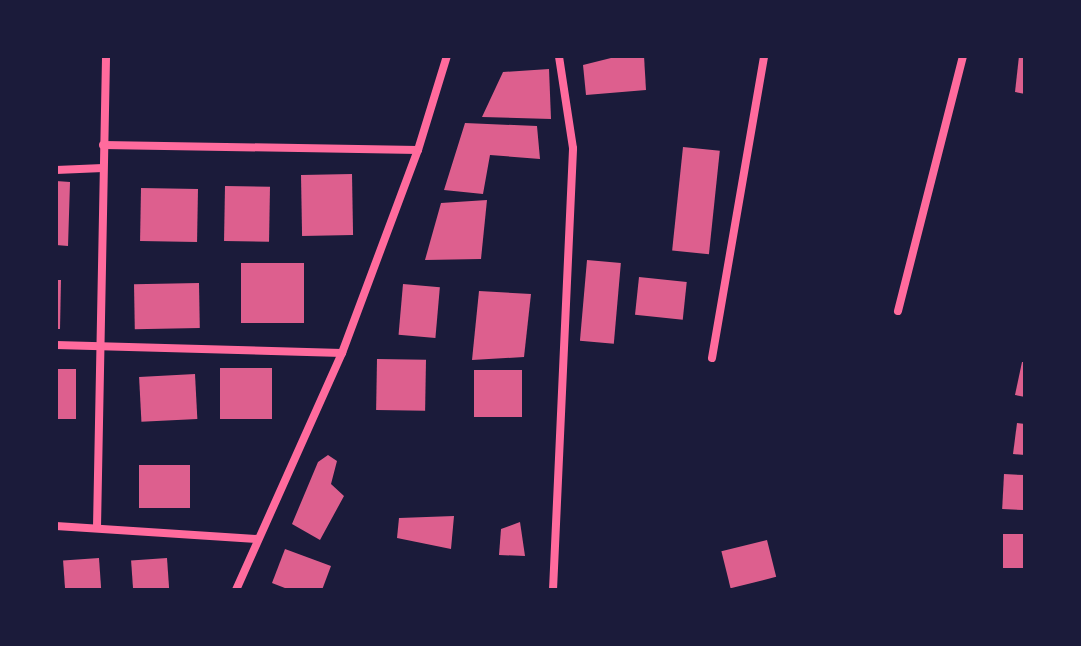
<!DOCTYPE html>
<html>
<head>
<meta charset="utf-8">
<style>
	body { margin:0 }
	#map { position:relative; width:1081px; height:646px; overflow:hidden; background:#1b1b3a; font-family:"Work Sans",sans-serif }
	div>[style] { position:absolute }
	.building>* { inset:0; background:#dd5f8e; transform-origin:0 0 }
	.minor>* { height:8px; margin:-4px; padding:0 4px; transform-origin:4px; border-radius:4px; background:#ff6b9d }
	span { translate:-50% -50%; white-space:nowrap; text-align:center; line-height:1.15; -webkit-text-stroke:8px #1b1b3a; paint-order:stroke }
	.frame { position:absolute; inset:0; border:58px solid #1b1b3a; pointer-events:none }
</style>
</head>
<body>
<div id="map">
	<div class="building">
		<i style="clip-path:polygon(619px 56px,644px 56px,646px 90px,586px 95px,583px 65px)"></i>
		<i style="clip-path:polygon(1019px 56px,1025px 56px,1025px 94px,1015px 92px)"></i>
		<i style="clip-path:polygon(549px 69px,551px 119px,482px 117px,503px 72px)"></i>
		<i style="clip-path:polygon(465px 123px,537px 126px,540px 159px,490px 155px,483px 194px,444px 190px)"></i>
		<i style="left:683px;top:147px;width:37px;height:104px;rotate:6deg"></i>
		<i style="left:352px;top:174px;width:61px;height:51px;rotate:89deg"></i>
		<i style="clip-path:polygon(56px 181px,70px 182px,68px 246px,56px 245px)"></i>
		<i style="left:225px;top:186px;width:45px;height:55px;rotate:1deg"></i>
		<i style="left:141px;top:188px;width:57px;height:53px;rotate:1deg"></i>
		<i style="clip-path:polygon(487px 200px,481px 259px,425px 260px,441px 203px)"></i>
		<i style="left:587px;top:260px;width:34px;height:81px;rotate:5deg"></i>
		<i style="left:241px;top:263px;width:63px;height:60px"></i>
		<i style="left:639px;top:277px;width:48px;height:38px;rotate:6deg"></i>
		<i style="clip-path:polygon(56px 280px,61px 280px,60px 329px,56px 329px)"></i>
		<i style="left:199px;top:283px;width:45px;height:65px;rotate:89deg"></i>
		<i style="left:403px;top:284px;width:37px;height:51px;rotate:5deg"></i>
		<i style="clip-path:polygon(479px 291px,531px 294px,524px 357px,472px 360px)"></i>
		<i style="left:377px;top:359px;width:49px;height:51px;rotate:1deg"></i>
		<i style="clip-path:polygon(1022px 362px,1025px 362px,1025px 397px,1015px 395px)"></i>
		<i style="left:272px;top:368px;width:51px;height:52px;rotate:90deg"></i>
		<i style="left:56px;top:369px;width:20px;height:50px"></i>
		<i style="left:474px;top:370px;width:48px;height:47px"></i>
		<i style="left:195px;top:374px;width:45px;height:56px;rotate:87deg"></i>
		<i style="clip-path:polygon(1017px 423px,1025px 424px,1025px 455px,1013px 454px)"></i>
		<i style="clip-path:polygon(328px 455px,337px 461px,331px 484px,344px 496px,320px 540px,292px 524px,318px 462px)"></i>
		<i style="left:139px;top:465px;width:51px;height:43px"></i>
		<i style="left:1004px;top:474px;width:21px;height:35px;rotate:3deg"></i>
		<i style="clip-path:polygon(454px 516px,451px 549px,397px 538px,399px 518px)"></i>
		<i style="clip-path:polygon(520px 522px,525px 556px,499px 555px,501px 529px)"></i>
		<i style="left:1003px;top:534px;width:22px;height:34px"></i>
		<i style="left:767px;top:540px;width:38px;height:47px;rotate:76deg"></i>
		<i style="clip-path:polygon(285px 549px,331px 566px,322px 590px,290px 590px,272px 583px)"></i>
		<i style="left:99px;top:558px;width:32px;height:36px;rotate:86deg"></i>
		<i style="left:167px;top:558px;width:32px;height:36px;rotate:86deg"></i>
	</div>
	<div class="minor">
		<i style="left:103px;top:145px;width:315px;rotate:0.9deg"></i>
		<i style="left:56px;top:170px;width:47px;rotate:-2.4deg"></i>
		<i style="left:898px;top:311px;width:263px;rotate:-75.7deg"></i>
		<i style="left:56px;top:345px;width:286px;rotate:1.6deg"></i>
		<i style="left:712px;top:358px;width:306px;rotate:-80.2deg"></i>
		<i style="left:56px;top:526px;width:202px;rotate:3.7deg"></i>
		<i style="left:97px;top:527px;width:471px;rotate:-88.9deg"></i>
		<i style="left:236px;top:590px;width:260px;rotate:-65.9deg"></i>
		<i style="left:342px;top:353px;width:217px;rotate:-69.5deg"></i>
		<i style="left:418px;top:150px;width:98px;rotate:-72.9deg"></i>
		<i style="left:553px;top:590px;width:442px;rotate:-87.4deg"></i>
		<i style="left:573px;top:148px;width:93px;rotate:-98.7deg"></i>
	</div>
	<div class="frame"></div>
</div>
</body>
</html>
